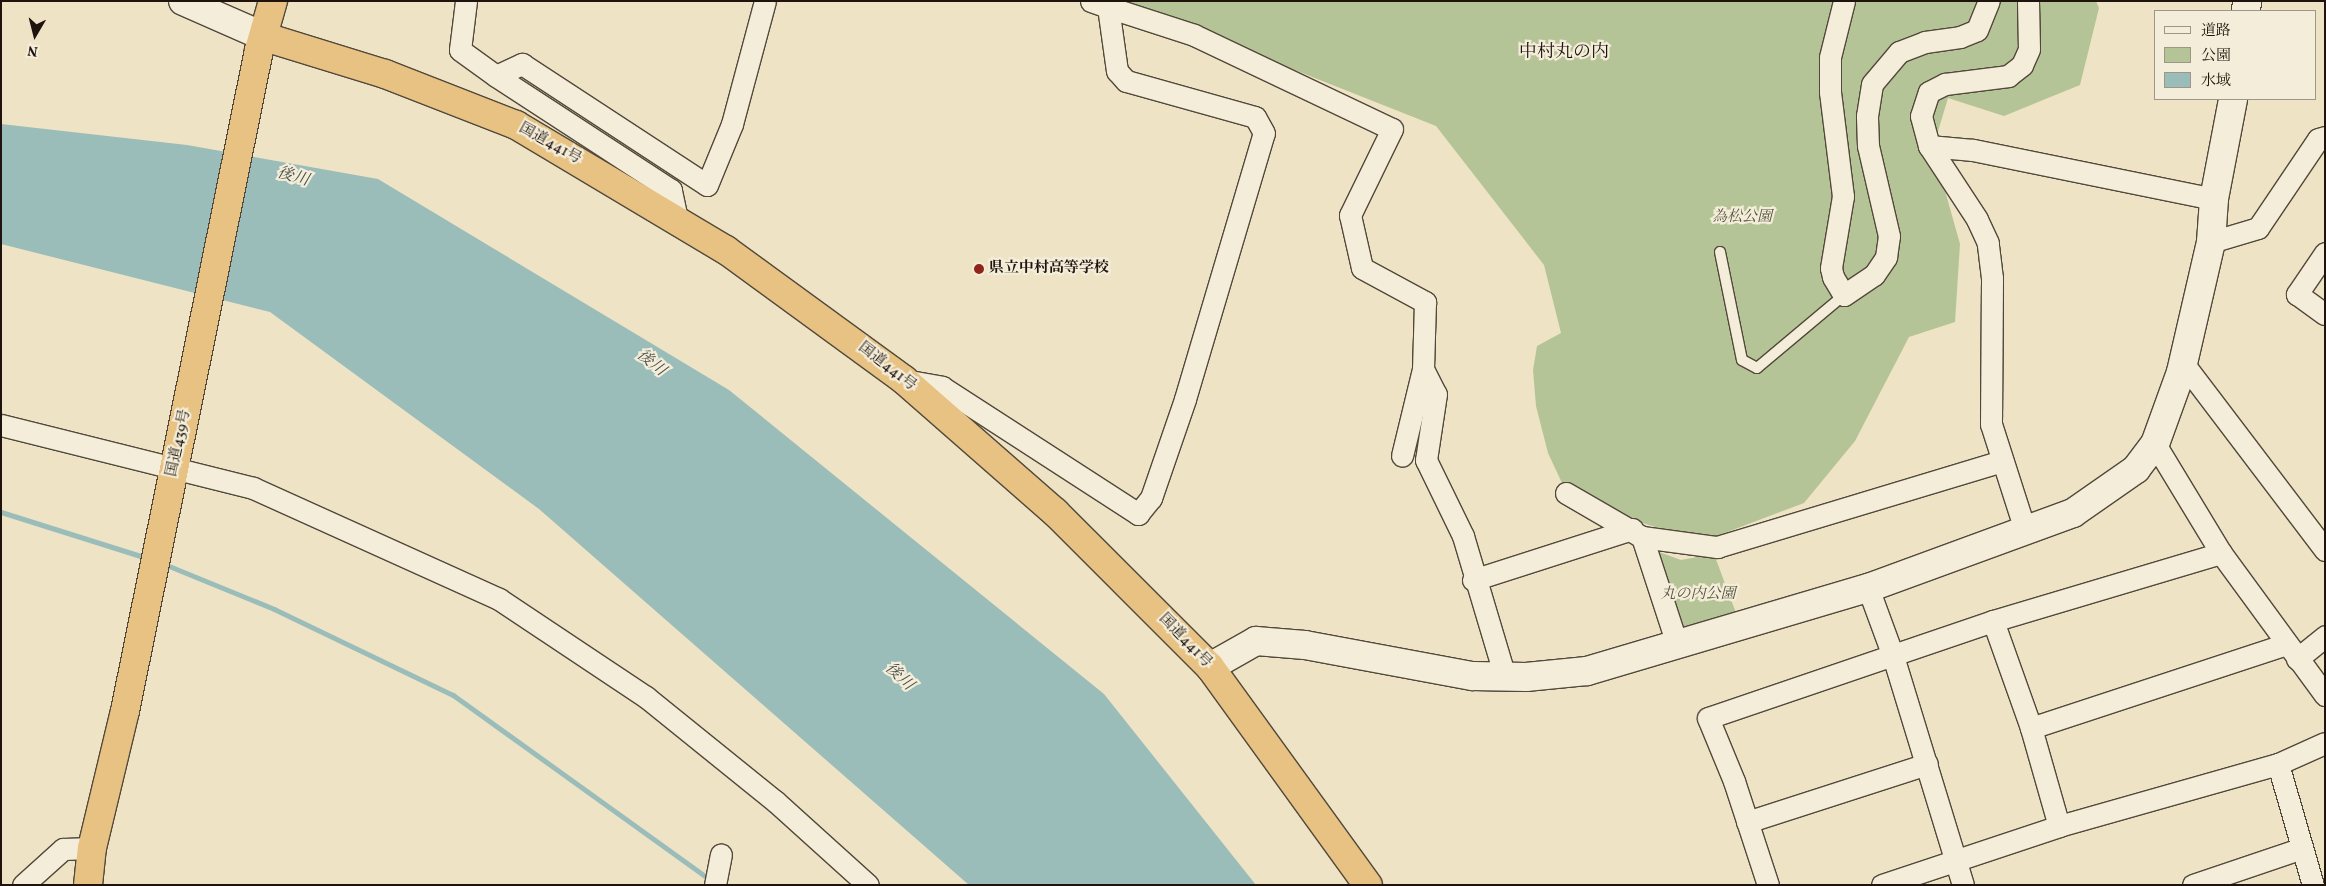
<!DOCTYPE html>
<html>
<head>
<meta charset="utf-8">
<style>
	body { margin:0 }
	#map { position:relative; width:2326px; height:886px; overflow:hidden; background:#eee3c4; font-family:Vollkorn,"Noto Serif JP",serif }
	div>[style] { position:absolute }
	.green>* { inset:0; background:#b5c496 }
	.water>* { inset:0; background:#9bbdba }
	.stream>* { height:5px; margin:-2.5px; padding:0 2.5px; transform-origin:2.5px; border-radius:2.5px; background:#9bbdba }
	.roads { filter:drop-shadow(1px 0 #52483b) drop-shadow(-1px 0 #52483b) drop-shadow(0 1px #52483b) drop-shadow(0 -1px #52483b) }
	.lane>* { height:10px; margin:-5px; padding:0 5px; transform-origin:5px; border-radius:5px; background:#f4edd9 }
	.street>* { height:21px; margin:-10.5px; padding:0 10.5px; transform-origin:10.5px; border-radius:10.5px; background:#f4edd9 }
	.secondary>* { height:28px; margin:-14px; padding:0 14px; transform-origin:14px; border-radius:14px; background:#f4edd9 }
	.highway>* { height:28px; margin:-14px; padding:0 14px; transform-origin:14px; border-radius:14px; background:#e7c282 }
	.dots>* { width:14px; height:14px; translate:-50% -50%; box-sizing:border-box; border:2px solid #f4edd9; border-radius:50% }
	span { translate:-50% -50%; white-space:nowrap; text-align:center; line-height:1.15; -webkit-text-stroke:4.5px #f4edd9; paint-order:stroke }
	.street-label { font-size:15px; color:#1e140d }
	.park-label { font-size:15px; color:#53523d; font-style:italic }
	.poi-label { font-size:15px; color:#1e140d; font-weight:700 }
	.left { translate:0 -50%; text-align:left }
	.water-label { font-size:16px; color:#4a4f4a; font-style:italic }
	.quarter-label { font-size:18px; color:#1e140d }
	.frame { position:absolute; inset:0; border:2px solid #1e140d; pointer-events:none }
	.legend { position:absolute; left:2154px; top:10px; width:162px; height:90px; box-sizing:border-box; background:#f4edd9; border:1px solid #9e9687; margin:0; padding:6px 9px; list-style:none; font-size:15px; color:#1e140d }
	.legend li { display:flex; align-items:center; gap:10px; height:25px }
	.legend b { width:25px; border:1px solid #9e9687 }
	.north { position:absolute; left:10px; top:10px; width:50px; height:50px; -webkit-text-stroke:4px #f4edd9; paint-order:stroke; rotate:188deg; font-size:14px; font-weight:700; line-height:20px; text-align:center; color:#1e140d }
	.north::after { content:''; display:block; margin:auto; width:18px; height:22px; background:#1e140d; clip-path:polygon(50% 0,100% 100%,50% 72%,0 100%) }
</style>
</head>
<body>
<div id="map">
	<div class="green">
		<i style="clip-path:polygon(1121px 1px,2096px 1px,2099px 8px,2080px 85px,2004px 116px,1948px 98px,1933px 148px,1960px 244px,1955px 322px,1909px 337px,1855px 441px,1804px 503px,1714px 537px,1684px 536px,1630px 519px,1575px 494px,1562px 483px,1548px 453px,1536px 406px,1533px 370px,1537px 346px,1561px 333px,1544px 265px,1436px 126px)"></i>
		<i style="clip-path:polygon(1659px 552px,1681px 560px,1714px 554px,1736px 613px,1680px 632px,1654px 555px)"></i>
	</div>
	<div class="water">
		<i style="clip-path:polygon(1px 124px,187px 145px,378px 179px,729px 390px,1104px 694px,1256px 885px,969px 885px,539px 509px,270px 312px,1px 244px)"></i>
	</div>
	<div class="stream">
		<i style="left:1px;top:512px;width:153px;rotate:17.5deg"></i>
		<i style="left:164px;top:564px;width:119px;rotate:22.2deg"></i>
		<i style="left:274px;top:609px;width:199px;rotate:25.7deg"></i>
		<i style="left:453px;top:695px;width:317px;rotate:35.7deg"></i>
	</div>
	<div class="roads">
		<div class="lane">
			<i style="left:1720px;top:252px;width:110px;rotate:78.5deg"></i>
			<i style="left:1742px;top:360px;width:17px;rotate:28deg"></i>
			<i style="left:1757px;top:368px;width:114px;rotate:-40deg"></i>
		</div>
		<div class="street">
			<i style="left:466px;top:1px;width:49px;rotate:97deg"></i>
			<i style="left:460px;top:50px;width:44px;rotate:35.8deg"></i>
			<i style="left:1844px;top:1px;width:58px;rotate:104deg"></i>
			<i style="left:1830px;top:57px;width:35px;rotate:90deg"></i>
			<i style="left:1830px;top:92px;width:105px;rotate:82.9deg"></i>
			<i style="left:1843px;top:196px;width:73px;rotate:99.5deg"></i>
			<i style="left:1831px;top:268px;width:9px;rotate:77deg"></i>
			<i style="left:1833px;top:277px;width:21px;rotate:59deg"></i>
			<i style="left:1844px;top:295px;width:36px;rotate:-34deg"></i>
			<i style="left:1874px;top:275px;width:22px;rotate:-56deg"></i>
			<i style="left:1886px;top:257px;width:21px;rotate:-82deg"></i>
			<i style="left:1889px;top:236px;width:92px;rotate:-103.1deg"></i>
			<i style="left:1868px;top:146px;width:30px;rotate:-92deg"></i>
			<i style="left:1867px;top:116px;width:32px;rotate:-81deg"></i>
			<i style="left:1872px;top:84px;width:42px;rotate:-49.8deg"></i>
			<i style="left:1899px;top:52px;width:28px;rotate:-21deg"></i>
			<i style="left:1925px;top:42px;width:35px;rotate:-8deg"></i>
			<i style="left:1960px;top:37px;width:18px;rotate:-22deg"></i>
			<i style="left:1977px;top:30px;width:31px;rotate:-68deg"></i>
			<i style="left:1108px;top:7px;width:90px;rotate:18deg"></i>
			<i style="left:1194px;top:35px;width:219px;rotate:25.4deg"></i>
			<i style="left:1392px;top:129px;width:96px;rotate:116deg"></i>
			<i style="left:1350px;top:215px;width:54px;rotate:77.2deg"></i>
			<i style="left:1362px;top:268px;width:72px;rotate:28.4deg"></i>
			<i style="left:1425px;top:302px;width:67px;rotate:91.7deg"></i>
			<i style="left:1423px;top:369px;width:89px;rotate:103.6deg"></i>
			<i style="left:1929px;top:146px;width:44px;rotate:5.2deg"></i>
			<i style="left:1973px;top:150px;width:246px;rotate:11.5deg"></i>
			<i style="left:677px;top:219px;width:30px;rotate:-102deg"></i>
			<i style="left:671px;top:190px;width:209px;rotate:-146.9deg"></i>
			<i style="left:496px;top:76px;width:29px;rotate:-25deg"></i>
			<i style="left:522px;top:64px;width:221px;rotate:33.2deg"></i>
			<i style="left:707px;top:185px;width:66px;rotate:-67.7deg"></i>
			<i style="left:732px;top:124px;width:127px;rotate:-75deg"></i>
			<i style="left:2211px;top:242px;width:49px;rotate:-16.6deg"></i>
			<i style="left:2258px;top:228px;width:107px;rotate:-56deg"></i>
			<i style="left:2318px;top:139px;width:7px;rotate:-16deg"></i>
			<i style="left:2325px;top:253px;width:50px;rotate:124.3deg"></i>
			<i style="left:2297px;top:294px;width:34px;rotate:36deg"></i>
			<i style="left:2183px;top:363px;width:235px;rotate:52.8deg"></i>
			<i style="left:1423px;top:369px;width:28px;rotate:63deg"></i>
			<i style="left:1436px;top:394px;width:67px;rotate:98.6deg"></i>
			<i style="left:1426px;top:460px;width:85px;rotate:64deg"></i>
			<i style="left:1463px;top:536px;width:147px;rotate:73.4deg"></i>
			<i style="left:904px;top:380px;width:39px;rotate:10deg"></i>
			<i style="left:942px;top:387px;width:234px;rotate:32.9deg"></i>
			<i style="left:1138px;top:514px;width:21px;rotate:-51deg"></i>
			<i style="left:1151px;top:498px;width:105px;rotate:-71deg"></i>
			<i style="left:1185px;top:399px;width:277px;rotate:-73.5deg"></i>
			<i style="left:1264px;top:133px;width:18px;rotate:-119deg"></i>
			<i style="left:1255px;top:117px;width:134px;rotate:-164.4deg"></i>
			<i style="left:1126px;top:81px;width:13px;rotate:-132deg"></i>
			<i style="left:1117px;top:71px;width:65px;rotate:-98deg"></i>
			<i style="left:1108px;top:7px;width:18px;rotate:-161deg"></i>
			<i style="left:1px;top:425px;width:260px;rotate:14deg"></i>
			<i style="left:253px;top:488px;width:270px;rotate:24.3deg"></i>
			<i style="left:499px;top:599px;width:177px;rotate:33.7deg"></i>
			<i style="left:646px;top:697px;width:166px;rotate:38.9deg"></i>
			<i style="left:775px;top:801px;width:125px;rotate:42.1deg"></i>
			<i style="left:2155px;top:444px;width:127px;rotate:58.8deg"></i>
			<i style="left:2221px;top:553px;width:176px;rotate:53.8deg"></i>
			<i style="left:1566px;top:493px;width:88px;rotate:30.1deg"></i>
			<i style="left:1642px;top:537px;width:113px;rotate:71.9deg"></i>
			<i style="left:2025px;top:530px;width:111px;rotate:-107.8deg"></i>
			<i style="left:1991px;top:424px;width:146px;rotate:-89.6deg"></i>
			<i style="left:1992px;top:278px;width:35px;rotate:-97deg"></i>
			<i style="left:1988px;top:243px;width:26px;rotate:-115deg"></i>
			<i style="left:1977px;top:219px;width:87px;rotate:-123.3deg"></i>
			<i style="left:1929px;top:146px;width:31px;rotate:-105deg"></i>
			<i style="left:1921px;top:116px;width:25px;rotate:-72deg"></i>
			<i style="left:1929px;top:92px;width:18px;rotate:-27deg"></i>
			<i style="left:1945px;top:84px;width:64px;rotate:-7.2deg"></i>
			<i style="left:2008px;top:76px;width:18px;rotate:-38deg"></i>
			<i style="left:2022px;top:65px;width:17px;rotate:-66deg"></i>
			<i style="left:2029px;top:49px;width:48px;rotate:-91.2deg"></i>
			<i style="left:1642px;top:537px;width:76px;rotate:7.6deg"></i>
			<i style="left:1717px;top:547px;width:298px;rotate:-16.8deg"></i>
			<i style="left:1473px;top:580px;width:167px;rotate:-17.8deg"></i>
			<i style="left:1868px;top:588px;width:72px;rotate:69.8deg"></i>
			<i style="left:1893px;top:656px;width:239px;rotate:73deg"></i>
			<i style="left:1993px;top:621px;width:114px;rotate:70.4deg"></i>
			<i style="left:2031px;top:728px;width:102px;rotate:74.1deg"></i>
			<i style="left:2297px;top:659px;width:36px;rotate:-39deg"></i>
			<i style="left:2031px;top:728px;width:268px;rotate:-18.2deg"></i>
			<i style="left:2278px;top:764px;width:126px;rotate:73.9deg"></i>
			<i style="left:1747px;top:822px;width:189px;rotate:-17.9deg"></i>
			<i style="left:23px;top:885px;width:54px;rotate:-42deg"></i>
			<i style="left:63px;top:849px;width:29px;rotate:-2deg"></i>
			<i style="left:715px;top:885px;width:31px;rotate:-79deg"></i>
			<i style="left:1768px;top:885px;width:109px;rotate:-108.1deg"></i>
			<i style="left:1734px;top:781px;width:68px;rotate:-112.4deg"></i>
			<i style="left:1708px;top:718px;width:301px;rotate:-18.8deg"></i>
			<i style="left:1993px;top:621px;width:238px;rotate:-16.6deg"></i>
			<i style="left:1882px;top:885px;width:187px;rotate:-18.4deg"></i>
			<i style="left:2059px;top:826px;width:228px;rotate:-15.8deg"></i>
			<i style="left:2278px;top:764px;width:51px;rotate:-24.1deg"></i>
			<i style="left:2193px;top:885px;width:115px;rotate:-18.7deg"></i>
		</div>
		<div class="secondary">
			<i style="left:183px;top:1px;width:90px;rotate:23.7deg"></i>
			<i style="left:2246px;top:11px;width:10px;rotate:-84deg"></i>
			<i style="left:1210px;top:667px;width:53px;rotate:-29.5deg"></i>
			<i style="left:1256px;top:641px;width:49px;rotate:4.7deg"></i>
			<i style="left:1305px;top:645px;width:171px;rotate:10.5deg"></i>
			<i style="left:1473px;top:676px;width:53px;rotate:1.1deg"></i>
			<i style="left:1526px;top:677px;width:61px;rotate:-5.6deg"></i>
			<i style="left:1587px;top:671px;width:293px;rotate:-16.5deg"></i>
			<i style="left:1868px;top:588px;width:218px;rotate:-20.1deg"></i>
			<i style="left:2073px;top:513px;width:77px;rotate:-34.9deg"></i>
			<i style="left:2136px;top:469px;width:31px;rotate:-53deg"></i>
			<i style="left:2155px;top:444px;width:77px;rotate:-70.1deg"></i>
			<i style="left:2181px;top:372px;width:133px;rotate:-77deg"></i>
			<i style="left:2211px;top:242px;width:43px;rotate:-86deg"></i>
			<i style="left:2214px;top:199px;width:102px;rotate:-79.2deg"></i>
		</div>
		<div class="highway">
			<i style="left:265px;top:37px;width:126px;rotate:17.1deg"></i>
			<i style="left:385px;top:74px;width:141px;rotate:21.3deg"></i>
			<i style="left:516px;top:125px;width:244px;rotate:30.8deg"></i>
			<i style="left:726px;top:250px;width:220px;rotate:36.1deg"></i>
			<i style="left:904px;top:380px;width:201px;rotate:41.2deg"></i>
			<i style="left:1055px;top:512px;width:219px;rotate:45deg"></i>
			<i style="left:1210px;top:667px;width:269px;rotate:54.1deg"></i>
			<i style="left:88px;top:885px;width:37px;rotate:-84deg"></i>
			<i style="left:92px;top:848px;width:141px;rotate:-76.5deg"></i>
			<i style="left:125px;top:711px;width:674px;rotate:-78.54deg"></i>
			<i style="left:259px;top:50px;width:51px;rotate:-74.1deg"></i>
		</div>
	</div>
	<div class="dots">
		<i style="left:979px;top:269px;background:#8f2418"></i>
	</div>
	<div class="street-label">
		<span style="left:550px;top:144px;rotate:29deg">国道441号</span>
		<span style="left:887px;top:367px;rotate:38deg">国道441号</span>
		<span style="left:179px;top:443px;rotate:-78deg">国道439号</span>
		<span style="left:1185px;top:641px;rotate:46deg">国道441号</span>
	</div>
	<div class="park-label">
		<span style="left:1742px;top:218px">為松公園</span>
		<span style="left:1698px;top:595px">丸の内公園</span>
	</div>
	<div class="poi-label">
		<span class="left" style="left:989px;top:269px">県立中村高等学校</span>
	</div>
	<div class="water-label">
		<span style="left:293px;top:177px;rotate:16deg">後川</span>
		<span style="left:651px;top:363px;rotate:39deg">後川</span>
		<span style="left:899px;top:677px;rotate:43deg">後川</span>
	</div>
	<div class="quarter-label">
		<span style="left:1564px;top:53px">中村丸の内</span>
	</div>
	<div class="frame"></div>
	<ul class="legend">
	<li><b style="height:6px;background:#f4edd9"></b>道路</li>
	<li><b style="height:14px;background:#b5c496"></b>公園</li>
	<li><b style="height:14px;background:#9bbdba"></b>水域</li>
	</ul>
	<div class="north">N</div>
</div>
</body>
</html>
